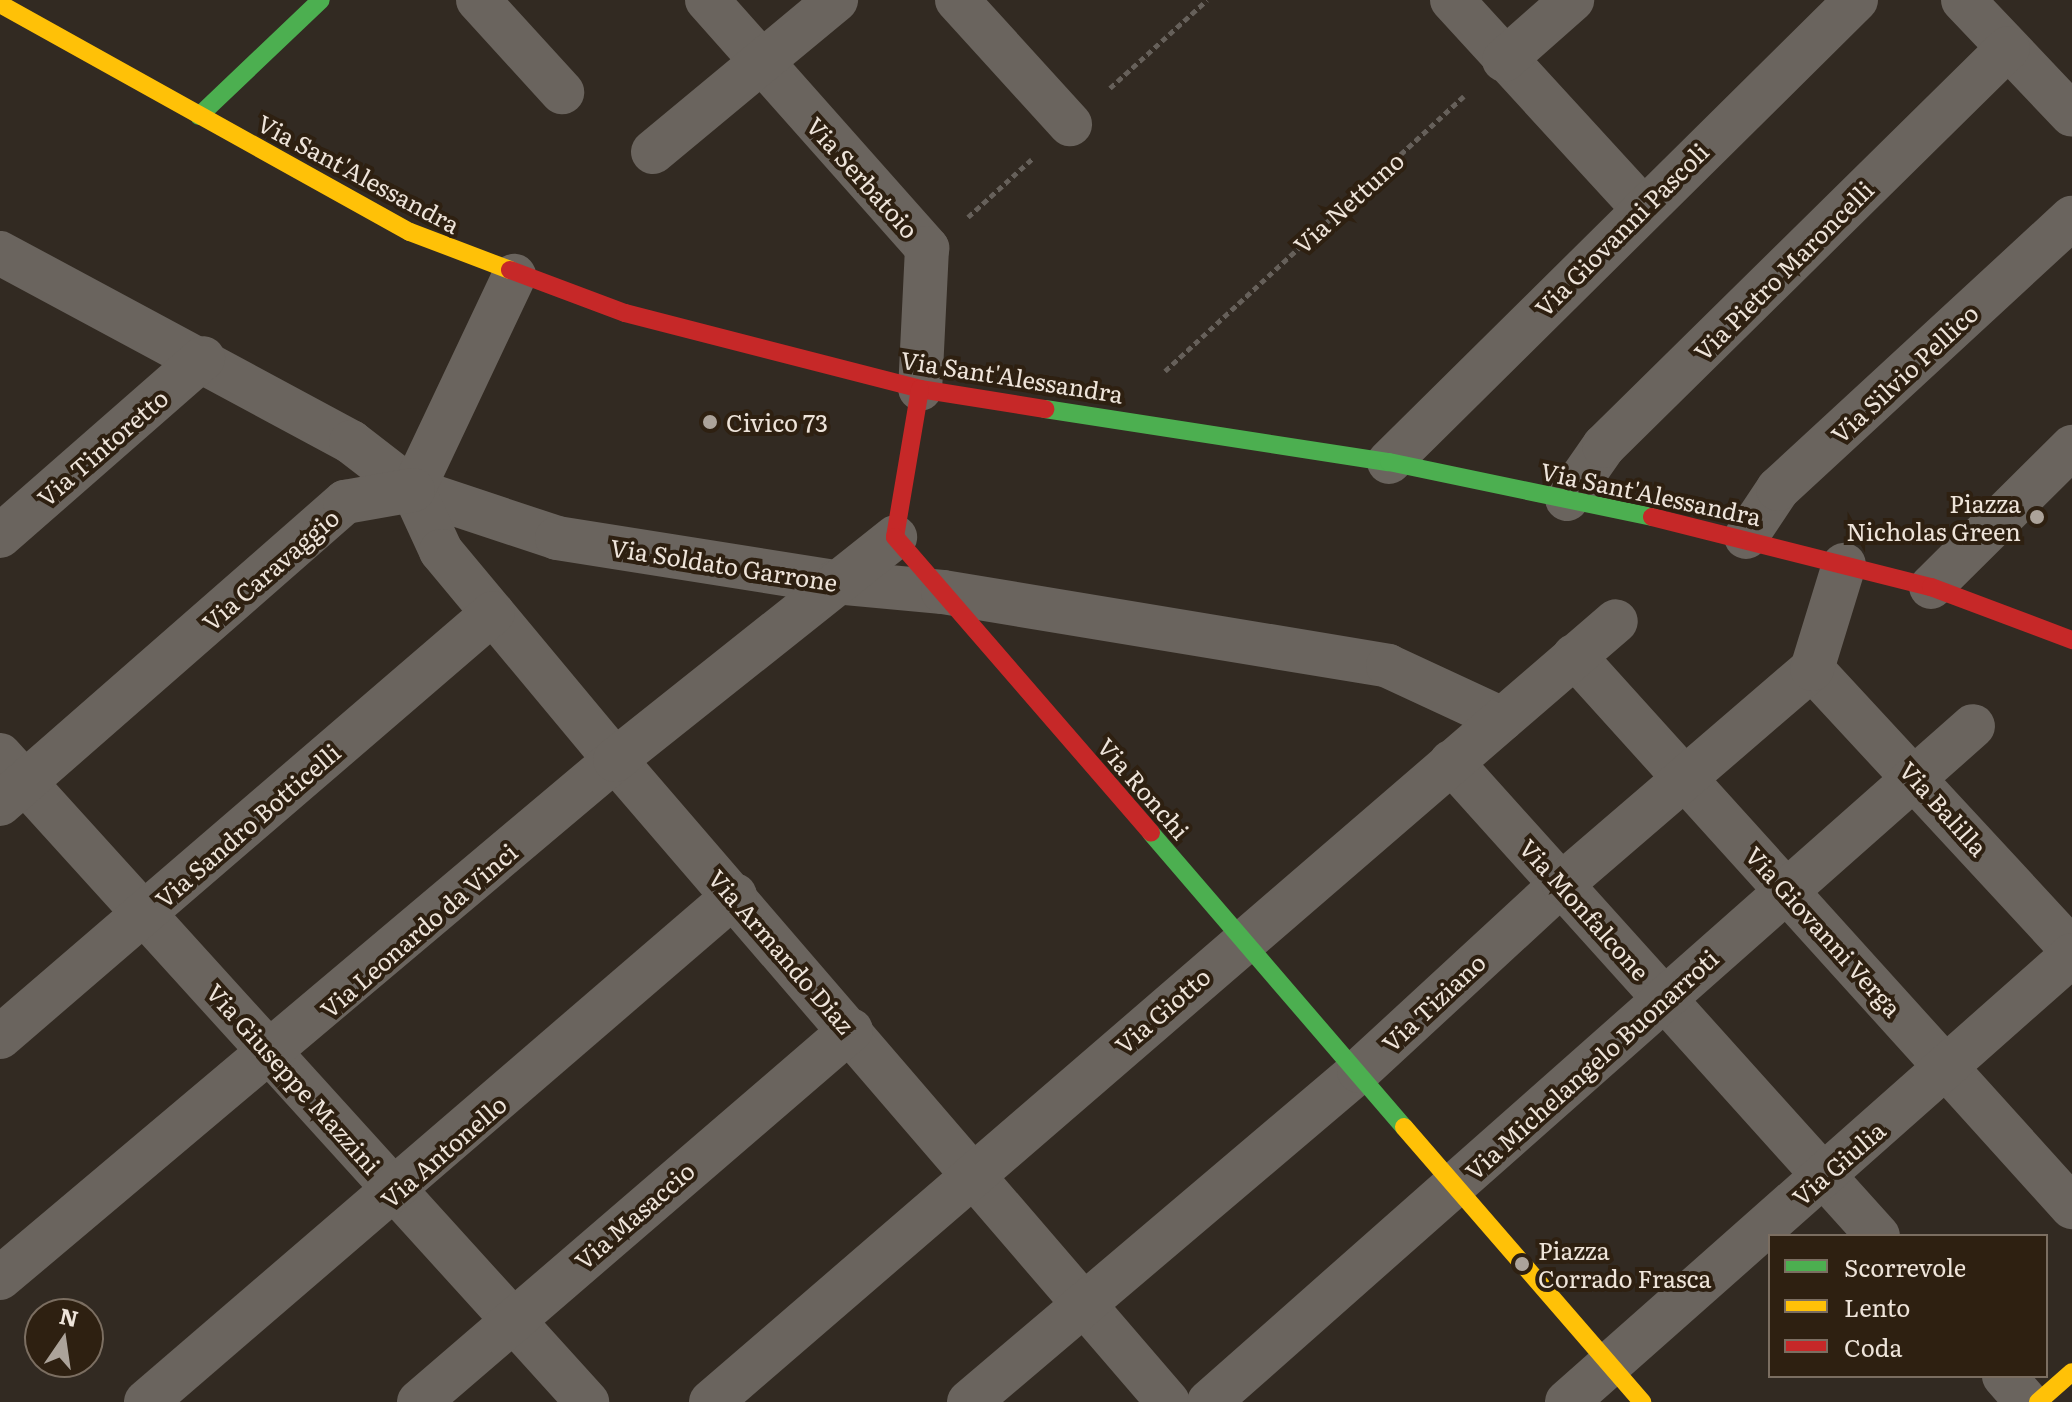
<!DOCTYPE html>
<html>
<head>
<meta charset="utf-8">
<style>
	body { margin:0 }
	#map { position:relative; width:2072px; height:1402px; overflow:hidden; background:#322a22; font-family:Literata,serif }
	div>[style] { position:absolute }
	.path>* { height:5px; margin-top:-2.5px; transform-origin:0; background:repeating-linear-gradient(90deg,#66605a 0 6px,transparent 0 10px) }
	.street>* { height:44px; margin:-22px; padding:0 22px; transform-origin:22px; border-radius:22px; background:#6a645e }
	.fast>* { height:18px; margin:-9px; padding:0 9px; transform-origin:9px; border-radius:9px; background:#4caf50 }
	.slow>* { height:18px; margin:-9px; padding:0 9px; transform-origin:9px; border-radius:9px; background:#ffc107 }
	.jam>* { height:18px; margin:-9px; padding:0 9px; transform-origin:9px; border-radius:9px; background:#c62828 }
	.dots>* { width:22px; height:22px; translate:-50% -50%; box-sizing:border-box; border:4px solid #2e2011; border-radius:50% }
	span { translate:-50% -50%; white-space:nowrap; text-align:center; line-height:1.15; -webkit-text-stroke:8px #2e2011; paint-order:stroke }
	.street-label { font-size:24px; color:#eee4da }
	.poi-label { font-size:24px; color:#eee4da }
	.left { translate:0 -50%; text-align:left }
	.right { translate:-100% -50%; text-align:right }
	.legend { position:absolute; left:1768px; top:1234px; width:280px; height:144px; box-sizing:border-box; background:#2e2011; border:2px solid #7b6e61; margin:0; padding:10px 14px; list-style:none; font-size:24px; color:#eee4da }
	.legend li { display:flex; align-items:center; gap:16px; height:40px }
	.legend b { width:40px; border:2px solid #7b6e61 }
	.north { position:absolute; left:24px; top:1298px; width:80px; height:80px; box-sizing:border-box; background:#2e2011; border:2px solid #7b6e61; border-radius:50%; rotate:13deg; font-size:22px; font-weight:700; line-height:32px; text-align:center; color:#eee4da }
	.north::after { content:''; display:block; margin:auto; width:28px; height:36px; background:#aca39a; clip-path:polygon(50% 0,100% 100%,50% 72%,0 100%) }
</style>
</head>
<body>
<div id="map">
	<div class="path">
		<i style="left:1110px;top:88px;width:131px;rotate:-42.2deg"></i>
		<i style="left:968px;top:217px;width:86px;rotate:-42.2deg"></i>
		<i style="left:1165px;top:371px;width:406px;rotate:-42.6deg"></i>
	</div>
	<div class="street">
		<i style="left:478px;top:0;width:125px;rotate:47.6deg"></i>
		<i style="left:707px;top:0;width:332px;rotate:48.4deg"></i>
		<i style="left:927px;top:248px;width:141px;rotate:92.8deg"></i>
		<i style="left:957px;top:0;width:168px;rotate:47.7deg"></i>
		<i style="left:1452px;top:0;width:281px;rotate:47.5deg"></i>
		<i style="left:1963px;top:0;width:158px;rotate:46.5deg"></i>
		<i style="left:1504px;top:60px;width:91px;rotate:-41.4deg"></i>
		<i style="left:653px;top:152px;width:238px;rotate:-39.7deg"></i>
		<i style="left:0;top:253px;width:399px;rotate:28.3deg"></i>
		<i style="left:351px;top:442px;width:78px;rotate:37.7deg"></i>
		<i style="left:413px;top:490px;width:152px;rotate:18.4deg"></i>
		<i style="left:557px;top:538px;width:281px;rotate:9deg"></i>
		<i style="left:835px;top:582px;width:108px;rotate:5.3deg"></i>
		<i style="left:943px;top:592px;width:451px;rotate:9.4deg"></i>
		<i style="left:1388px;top:666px;width:126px;rotate:24.9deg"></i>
		<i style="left:1389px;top:462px;width:657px;rotate:-44.69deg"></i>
		<i style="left:413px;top:490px;width:67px;rotate:65.3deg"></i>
		<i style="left:441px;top:551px;width:272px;rotate:50.2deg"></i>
		<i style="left:615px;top:760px;width:847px;rotate:49.26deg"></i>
		<i style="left:413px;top:490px;width:237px;rotate:-64.7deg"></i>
		<i style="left:1567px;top:499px;width:65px;rotate:-55.1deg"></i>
		<i style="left:1604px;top:446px;width:567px;rotate:-44.57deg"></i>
		<i style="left:0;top:536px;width:270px;rotate:-41.2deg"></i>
		<i style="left:1746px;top:537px;width:58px;rotate:-56.3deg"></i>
		<i style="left:1778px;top:489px;width:400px;rotate:-42.7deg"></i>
		<i style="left:1931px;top:587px;width:199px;rotate:-44.8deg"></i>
		<i style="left:1574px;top:656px;width:743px;rotate:47.89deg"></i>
		<i style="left:1812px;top:669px;width:383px;rotate:47.2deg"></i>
		<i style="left:0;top:755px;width:874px;rotate:47.78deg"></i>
		<i style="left:1451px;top:762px;width:638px;rotate:47.99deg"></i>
		<i style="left:0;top:804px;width:459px;rotate:-41.2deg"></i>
		<i style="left:345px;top:502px;width:69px;rotate:-10deg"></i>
		<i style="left:0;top:1037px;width:650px;rotate:-40.7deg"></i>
		<i style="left:0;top:1278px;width:804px;rotate:-40.11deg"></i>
		<i style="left:615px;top:760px;width:358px;rotate:-38.5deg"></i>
		<i style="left:2004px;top:1376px;width:35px;rotate:49deg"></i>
		<i style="left:146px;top:1402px;width:777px;rotate:-40.72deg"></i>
		<i style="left:419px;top:1402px;width:570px;rotate:-40.73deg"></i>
		<i style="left:711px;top:1402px;width:1195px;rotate:-40.79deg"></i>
		<i style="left:969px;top:1402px;width:512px;rotate:-40.32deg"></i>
		<i style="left:1359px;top:1071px;width:277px;rotate:-42.7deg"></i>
		<i style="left:1563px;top:883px;width:328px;rotate:-40.7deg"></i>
		<i style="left:1812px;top:669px;width:109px;rotate:-72.9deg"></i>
		<i style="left:1209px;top:1402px;width:1020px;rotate:-41.5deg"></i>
		<i style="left:1567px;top:1402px;width:674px;rotate:-41.51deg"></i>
	</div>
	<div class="fast">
		<i style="left:199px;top:116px;width:168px;rotate:-43.6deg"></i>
		<i style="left:1045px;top:409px;width:348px;rotate:8.8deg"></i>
		<i style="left:1389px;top:462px;width:269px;rotate:11.8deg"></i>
		<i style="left:1151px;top:833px;width:388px;rotate:49.3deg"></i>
	</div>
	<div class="slow">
		<i style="left:0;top:4px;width:469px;rotate:29.1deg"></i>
		<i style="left:410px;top:232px;width:107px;rotate:20.8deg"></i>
		<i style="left:1404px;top:1127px;width:364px;rotate:49.1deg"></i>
		<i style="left:2038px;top:1402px;width:45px;rotate:-41.4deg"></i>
	</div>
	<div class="jam">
		<i style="left:510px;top:270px;width:123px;rotate:20.5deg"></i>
		<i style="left:625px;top:313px;width:305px;rotate:14.4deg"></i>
		<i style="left:920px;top:389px;width:127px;rotate:9.1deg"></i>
		<i style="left:920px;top:389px;width:150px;rotate:99.6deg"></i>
		<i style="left:895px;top:537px;width:391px;rotate:49.1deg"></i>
		<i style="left:1652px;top:517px;width:288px;rotate:14.1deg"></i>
		<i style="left:1931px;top:587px;width:151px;rotate:20.6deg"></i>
	</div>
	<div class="dots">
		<i style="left:710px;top:422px;background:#aca39a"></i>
		<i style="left:2037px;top:517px;background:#aca39a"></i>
		<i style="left:1522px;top:1264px;background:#aca39a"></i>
	</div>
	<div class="street-label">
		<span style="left:359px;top:173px;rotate:28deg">Via Sant'Alessandra</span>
		<span style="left:863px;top:177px;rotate:48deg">Via Serbatoio</span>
		<span style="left:1348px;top:202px;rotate:-42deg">Via Nettuno</span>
		<span style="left:1621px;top:229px;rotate:-45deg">Via Giovanni Pascoli</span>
		<span style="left:1783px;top:270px;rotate:-45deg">Via Pietro Maroncelli</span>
		<span style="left:1904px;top:373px;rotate:-43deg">Via Silvio Pellico</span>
		<span style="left:1012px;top:376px;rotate:9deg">Via Sant'Alessandra</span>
		<span style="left:102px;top:447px;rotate:-41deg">Via Tintoretto</span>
		<span style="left:1651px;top:493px;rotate:12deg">Via Sant'Alessandra</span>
		<span style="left:724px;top:564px;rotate:9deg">Via Soldato Garrone</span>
		<span style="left:270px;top:569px;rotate:-41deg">Via Caravaggio</span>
		<span style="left:1144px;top:788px;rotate:49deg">Via Ronchi</span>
		<span style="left:1944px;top:808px;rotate:48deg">Via Balilla</span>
		<span style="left:247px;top:825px;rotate:-41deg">Via Sandro Botticelli</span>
		<span style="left:1585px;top:909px;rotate:48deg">Via Monfalcone</span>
		<span style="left:418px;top:930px;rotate:-41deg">Via Leonardo da Vinci</span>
		<span style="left:1824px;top:931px;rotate:48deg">Via Giovanni Verga</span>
		<span style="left:782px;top:951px;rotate:49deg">Via Armando Diaz</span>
		<span style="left:1433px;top:1002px;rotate:-43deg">Via Tiziano</span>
		<span style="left:1162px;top:1010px;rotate:-41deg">Via Giotto</span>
		<span style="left:1591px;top:1064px;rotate:-42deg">Via Michelangelo Buonarroti</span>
		<span style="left:294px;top:1078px;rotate:48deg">Via Giuseppe Mazzini</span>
		<span style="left:443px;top:1151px;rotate:-41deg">Via Antonello</span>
		<span style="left:1838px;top:1163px;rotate:-41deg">Via Giulia</span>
		<span style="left:634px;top:1215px;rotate:-41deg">Via Masaccio</span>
	</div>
	<div class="poi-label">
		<span class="left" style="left:726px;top:422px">Civico 73</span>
		<span class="right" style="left:2021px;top:517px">Piazza<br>Nicholas Green</span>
		<span class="left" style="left:1538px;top:1264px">Piazza<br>Corrado Frasca</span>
	</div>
	<ul class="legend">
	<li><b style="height:10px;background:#4caf50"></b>Scorrevole</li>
	<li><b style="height:10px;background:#ffc107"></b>Lento</li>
	<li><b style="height:10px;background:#c62828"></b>Coda</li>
	</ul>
	<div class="north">N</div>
</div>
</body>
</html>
